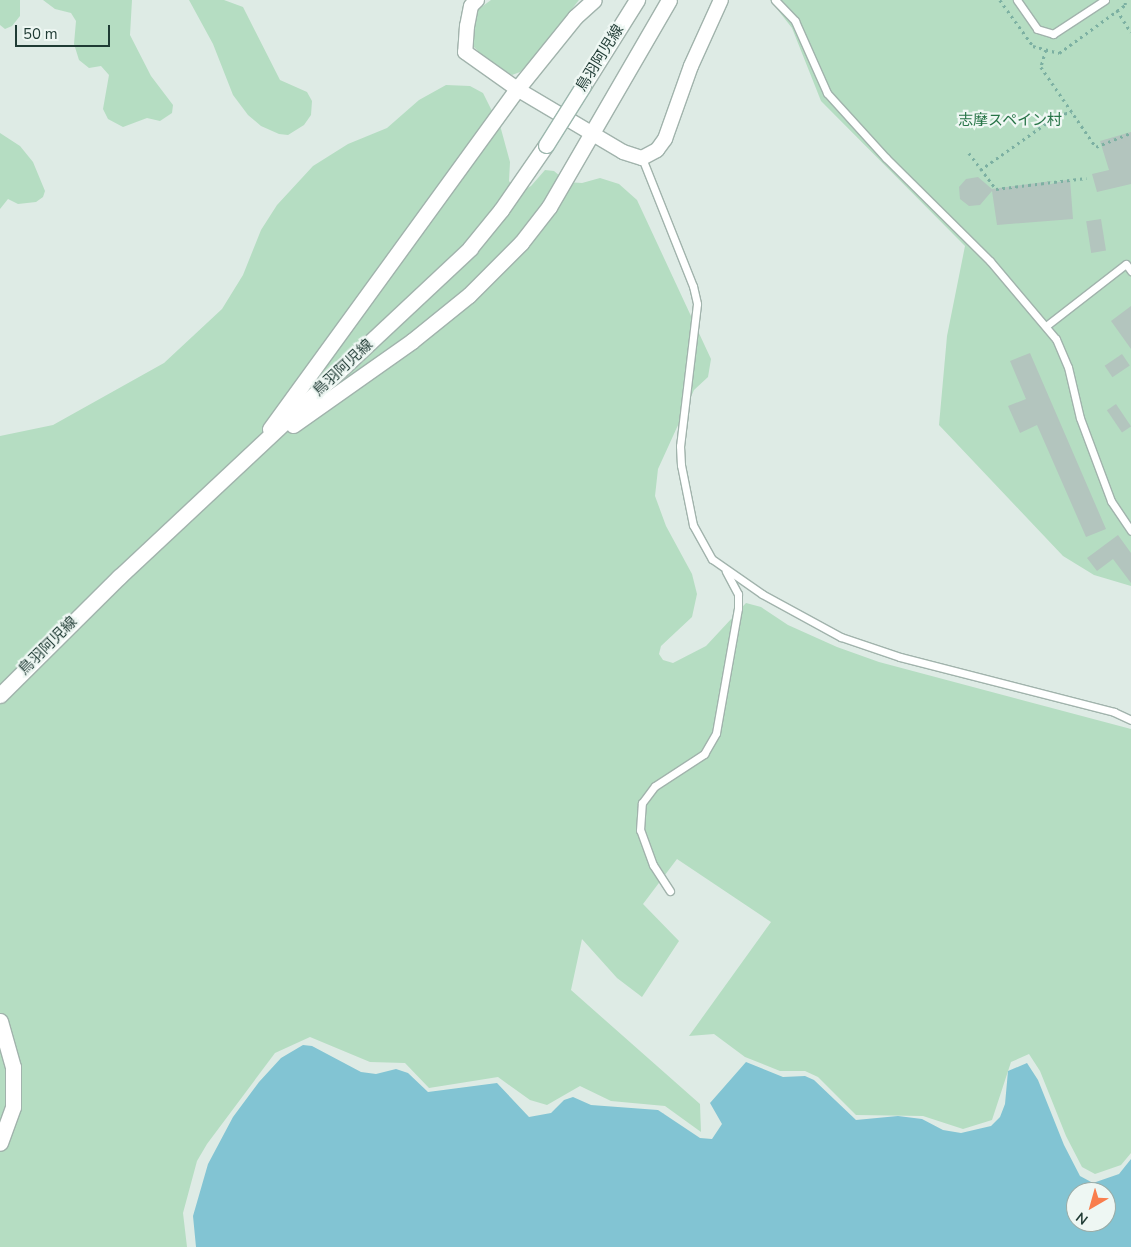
<!DOCTYPE html>
<html>
<head>
<meta charset="utf-8">
<style>
	body { margin:0 }
	#map { position:relative; width:1131px; height:1247px; overflow:hidden; background:#deebe5; font-family:"Nunito Sans","Noto Sans JP",sans-serif }
	div>[style] { position:absolute }
	.green>* { inset:0; background:#b5ddc2 }
	.water>* { inset:0; background:#82c4d3 }
	.building>* { inset:0; background:#b3c5be; transform-origin:0 0 }
	.path>* { height:2.5px; margin-top:-1.25px; transform-origin:0; background:repeating-linear-gradient(90deg,#7cb0a2 0 2.5px,transparent 0 6.5px) }
	.roads { filter:drop-shadow(1px 0 #a1b3ac) drop-shadow(-1px 0 #a1b3ac) drop-shadow(0 1px #a1b3ac) drop-shadow(0 -1px #a1b3ac) }
	.lane>* { height:7px; margin:-3.5px; padding:0 3.5px; transform-origin:3.5px; border-radius:3.5px; background:#fff }
	.street>* { height:14px; margin:-7px; padding:0 7px; transform-origin:7px; border-radius:7px; background:#fff }
	.secondary>* { height:15px; margin:-7.5px; padding:0 7.5px; transform-origin:7.5px; border-radius:7.5px; background:#fff }
	.bridges { filter:drop-shadow(1px 0 #9db7ae) drop-shadow(-1px 0 #9db7ae) drop-shadow(0 1px #9db7ae) drop-shadow(0 -1px #9db7ae) }
	.secondary-bridge>* { height:15px; margin:-7.5px; padding:0 7.5px; transform-origin:7.5px; border-radius:7.5px; background:#fff }
	span { translate:-50% -50%; white-space:nowrap; text-align:center; line-height:1.15; -webkit-text-stroke:4.5px #eef7f3; paint-order:stroke }
	.street-label { font-size:15px; color:#1f3b34 }
	.park-label { font-size:15px; color:#277447 }
	.north { position:absolute; left:1066px; top:1182px; width:50px; height:50px; box-sizing:border-box; background:#eef7f3; border:1px solid #9baca7; border-radius:50%; rotate:218deg; font-size:14px; font-weight:700; line-height:20px; text-align:center; color:#1f3b34 }
	.north::after { content:''; display:block; margin:auto; width:18px; height:22px; background:#f97e4d; clip-path:polygon(50% 0,100% 100%,50% 72%,0 100%) }
	.scale { position:absolute; left:15px; top:25px; width:95px; height:22px; box-sizing:border-box; border:2px solid #1f3b34; border-top:0; padding-left:6px; font-size:15px; line-height:18px; white-space:nowrap; color:#1f3b34; -webkit-text-stroke:4px #eef7f3; paint-order:stroke }
</style>
</head>
<body>
<div id="map">
	<div class="green">
		<i style="clip-path:polygon(0 0,20px 0,20px 16px,12px 26px,5px 29px,0 25px)"></i>
		<i style="clip-path:polygon(43px 0,132px 0,130px 35px,151px 76px,173px 105px,172px 113px,160px 121px,147px 118px,123px 127px,108px 119px,103px 109px,109px 75px,101px 66px,89px 68px,79px 60px,74px 44px,76px 21px,71px 13px,55px 9px)"></i>
		<i style="clip-path:polygon(189px 0,224px 0,243px 7px,280px 80px,307px 92px,312px 101px,311px 115px,304px 125px,288px 135px,279px 134px,261px 126px,248px 115px,233px 95px,213px 44px)"></i>
		<i style="clip-path:polygon(491px 0,579px 0,533px 58px,520px 72px,512px 75px,485px 58px,474px 47px,470px 35px,476px 11px)"></i>
		<i style="clip-path:polygon(770px 0,1131px 0,1131px 586px,1094px 575px,1063px 556px,939px 425px,947px 336px,965px 246px,821px 101px,792px 28px)"></i>
		<i style="clip-path:polygon(446px 85px,470px 86px,483px 93px,501px 129px,510px 162px,509px 181px,514px 188px,522px 191px,531px 186px,545px 170px,554px 171px,567px 182px,582px 183px,600px 178px,619px 184px,637px 200px,711px 359px,708px 377px,694px 390px,658px 469px,655px 496px,666px 526px,692px 574px,697px 594px,692px 617px,661px 646px,659px 654px,663px 660px,673px 663px,706px 646px,746px 603px,761px 607px,788px 625px,837px 647px,879px 662px,1131px 729px,1131px 1153px,1121px 1165px,1095px 1174px,1082px 1167px,1066px 1136px,1040px 1071px,1029px 1054px,1011px 1062px,992px 1120px,963px 1129px,923px 1116px,856px 1115px,818px 1077px,805px 1071px,780px 1071px,745px 1057px,714px 1034px,689px 1036px,771px 922px,677px 859px,643px 904px,679px 941px,642px 997px,617px 978px,582px 939px,571px 990px,700px 1104px,701px 1132px,665px 1106px,611px 1101px,580px 1086px,547px 1105px,530px 1100px,498px 1077px,429px 1088px,405px 1063px,370px 1062px,310px 1037px,275px 1053px,207px 1144px,197px 1161px,183px 1213px,187px 1247px,0 1247px,0 436px,53px 425px,164px 363px,222px 309px,243px 275px,261px 230px,277px 205px,313px 166px,348px 144px,387px 128px,419px 100px)"></i>
		<i style="clip-path:polygon(0 133px,20px 146px,33px 162px,45px 191px,43px 197px,36px 202px,18px 204px,8px 199px,0 209px)"></i>
	</div>
	<div class="water">
		<i style="clip-path:polygon(evenodd,303px 1045px,312px 1046px,361px 1072px,376px 1074px,396px 1069px,408px 1073px,428px 1092px,497px 1083px,529px 1117px,551px 1113px,564px 1100px,573px 1097px,591px 1105px,658px 1110px,700px 1138px,712px 1139px,722px 1124px,710px 1103px,746px 1062px,783px 1077px,805px 1076px,814px 1080px,856px 1120px,898px 1116px,922px 1119px,943px 1130px,961px 1133px,991px 1126px,1000px 1117px,1005px 1104px,1008px 1071px,1027px 1063px,1038px 1080px,1064px 1145px,1080px 1176px,1093px 1183px,1119px 1174px,1131px 1159px,1131px 1247px,196px 1247px,193px 1216px,208px 1164px,233px 1117px,259px 1082px,281px 1058px,303px 1045px,1076px 1192px,1106px 1192px,1106px 1222px,1076px 1222px,1076px 1192px)"></i>
	</div>
	<div class="building">
		<i style="clip-path:polygon(1131px 132px,1131px 184px,1097px 192px,1092px 174px,1109px 170px,1100px 141px)"></i>
		<i style="clip-path:polygon(978px 177px,992px 189px,1052px 181px,1047px 185px,1070px 179px,1073px 219px,997px 225px,992px 191px,980px 205px,969px 206px,960px 199px,959px 187px,966px 179px)"></i>
		<i style="left:1101px;top:219px;width:32px;height:15px;rotate:81deg"></i>
		<i style="clip-path:polygon(1131px 306px,1131px 349px,1111px 321px)"></i>
		<i style="clip-path:polygon(1030px 353px,1106px 529px,1086px 537px,1037px 425px,1020px 433px,1008px 406px,1026px 399px,1010px 361px)"></i>
		<i style="left:1122px;top:354px;width:14px;height:21px;rotate:56deg"></i>
		<i style="left:1116px;top:404px;width:27px;height:11px;rotate:56deg"></i>
		<i style="clip-path:polygon(1118px 535px,1131px 553px,1131px 583px,1113px 559px,1097px 571px,1087px 558px)"></i>
	</div>
	<div class="path">
		<i style="left:1000px;top:0;width:57px;rotate:54.3deg"></i>
		<i style="left:1033px;top:46px;width:27px;rotate:15deg"></i>
		<i style="left:1059px;top:53px;width:82px;rotate:-36deg"></i>
		<i style="left:1125px;top:5px;width:5px;rotate:-90deg"></i>
		<i style="left:1117px;top:10px;width:26px;rotate:58deg"></i>
		<i style="left:1046px;top:50px;width:18px;rotate:106deg"></i>
		<i style="left:1041px;top:67px;width:97px;rotate:55.5deg"></i>
		<i style="left:1096px;top:147px;width:38px;rotate:-22deg"></i>
		<i style="left:969px;top:153px;width:45px;rotate:53.1deg"></i>
		<i style="left:996px;top:189px;width:91px;rotate:-7deg"></i>
		<i style="left:980px;top:170px;width:95px;rotate:-35.2deg"></i>
		<i style="left:1058px;top:115px;width:14px;rotate:-12deg"></i>
	</div>
	<div class="roads">
		<div class="lane">
			<i style="left:775px;top:0;width:29px;rotate:46deg"></i>
			<i style="left:795px;top:21px;width:79px;rotate:66deg"></i>
			<i style="left:827px;top:93px;width:88px;rotate:47.8deg"></i>
			<i style="left:886px;top:158px;width:146px;rotate:44.7deg"></i>
			<i style="left:990px;top:261px;width:102px;rotate:49.8deg"></i>
			<i style="left:1056px;top:339px;width:30px;rotate:67deg"></i>
			<i style="left:1068px;top:367px;width:52px;rotate:76.8deg"></i>
			<i style="left:1080px;top:418px;width:89px;rotate:69.5deg"></i>
			<i style="left:1111px;top:501px;width:36px;rotate:56deg"></i>
			<i style="left:1017px;top:0;width:35px;rotate:55deg"></i>
			<i style="left:1037px;top:29px;width:17px;rotate:17deg"></i>
			<i style="left:1053px;top:34px;width:62px;rotate:-33.2deg"></i>
			<i style="left:642px;top:158px;width:138px;rotate:68.3deg"></i>
			<i style="left:693px;top:286px;width:18px;rotate:77deg"></i>
			<i style="left:697px;top:304px;width:143px;rotate:96.8deg"></i>
			<i style="left:680px;top:446px;width:19px;rotate:87deg"></i>
			<i style="left:681px;top:465px;width:61px;rotate:78.7deg"></i>
			<i style="left:693px;top:525px;width:39px;rotate:61deg"></i>
			<i style="left:712px;top:559px;width:61px;rotate:35deg"></i>
			<i style="left:762px;top:594px;width:90px;rotate:28.6deg"></i>
			<i style="left:841px;top:637px;width:62px;rotate:18.7deg"></i>
			<i style="left:900px;top:657px;width:221px;rotate:14.4deg"></i>
			<i style="left:1114px;top:712px;width:19px;rotate:25deg"></i>
			<i style="left:1046px;top:326px;width:101px;rotate:-37.8deg"></i>
			<i style="left:1126px;top:264px;width:9px;rotate:54deg"></i>
			<i style="left:670px;top:891px;width:31px;rotate:-123deg"></i>
			<i style="left:653px;top:865px;width:37px;rotate:-110deg"></i>
			<i style="left:640px;top:830px;width:27px;rotate:-86deg"></i>
			<i style="left:642px;top:803px;width:21px;rotate:-53deg"></i>
			<i style="left:655px;top:786px;width:59px;rotate:-33.1deg"></i>
			<i style="left:704px;top:754px;width:24px;rotate:-60deg"></i>
			<i style="left:716px;top:733px;width:127px;rotate:-80deg"></i>
			<i style="left:738px;top:608px;width:14px;rotate:-90deg"></i>
			<i style="left:738px;top:594px;width:26px;rotate:-118deg"></i>
		</div>
		<div class="street">
			<i style="left:477px;top:0;width:8px;rotate:135deg"></i>
			<i style="left:471px;top:6px;width:20px;rotate:101deg"></i>
			<i style="left:467px;top:26px;width:26px;rotate:94deg"></i>
			<i style="left:465px;top:52px;width:64px;rotate:35.4deg"></i>
			<i style="left:517px;top:89px;width:123px;rotate:30.7deg"></i>
			<i style="left:623px;top:152px;width:20px;rotate:18deg"></i>
			<i style="left:642px;top:158px;width:17px;rotate:-28deg"></i>
			<i style="left:657px;top:150px;width:14px;rotate:-54deg"></i>
			<i style="left:665px;top:139px;width:77px;rotate:-70.4deg"></i>
			<i style="left:691px;top:66px;width:72px;rotate:-65.6deg"></i>
		</div>
		<div class="secondary">
			<i style="left:583px;top:86px;width:102px;rotate:-57.9deg"></i>
			<i style="left:293px;top:425px;width:146px;rotate:-35.2deg"></i>
			<i style="left:412px;top:341px;width:73px;rotate:-38.9deg"></i>
			<i style="left:469px;top:295px;width:74px;rotate:-45deg"></i>
			<i style="left:521px;top:243px;width:46px;rotate:-52.1deg"></i>
			<i style="left:549px;top:207px;width:239px;rotate:-59.9deg"></i>
			<i style="left:270px;top:429px;width:420px;rotate:-54deg"></i>
			<i style="left:517px;top:89px;width:92px;rotate:-51.1deg"></i>
			<i style="left:575px;top:17px;width:25px;rotate:-42deg"></i>
			<i style="left:0;top:695px;width:168px;rotate:-44.8deg"></i>
			<i style="left:119px;top:577px;width:481px;rotate:-43.1deg"></i>
			<i style="left:470px;top:248px;width:49px;rotate:-50.8deg"></i>
			<i style="left:501px;top:210px;width:79px;rotate:-55.3deg"></i>
			<i style="left:0;top:1021px;width:48px;rotate:74.2deg"></i>
			<i style="left:13px;top:1067px;width:40px;rotate:90deg"></i>
			<i style="left:13px;top:1107px;width:38px;rotate:110deg"></i>
		</div>
	</div>
	<div class="bridges">
		<div class="secondary-bridge">
			<i style="left:546px;top:145px;width:70px;rotate:-57.9deg"></i>
		</div>
	</div>
	<div class="street-label">
		<span style="left:600px;top:58px;rotate:-58deg">鳥羽阿児線</span>
		<span style="left:343px;top:368px;rotate:-43deg">鳥羽阿児線</span>
		<span style="left:48px;top:646px;rotate:-45deg">鳥羽阿児線</span>
	</div>
	<div class="park-label">
		<span style="left:1010px;top:121px">志摩スペイン村</span>
	</div>
	<div class="north">N</div>
	<div class="scale">50 m</div>
</div>
</body>
</html>
